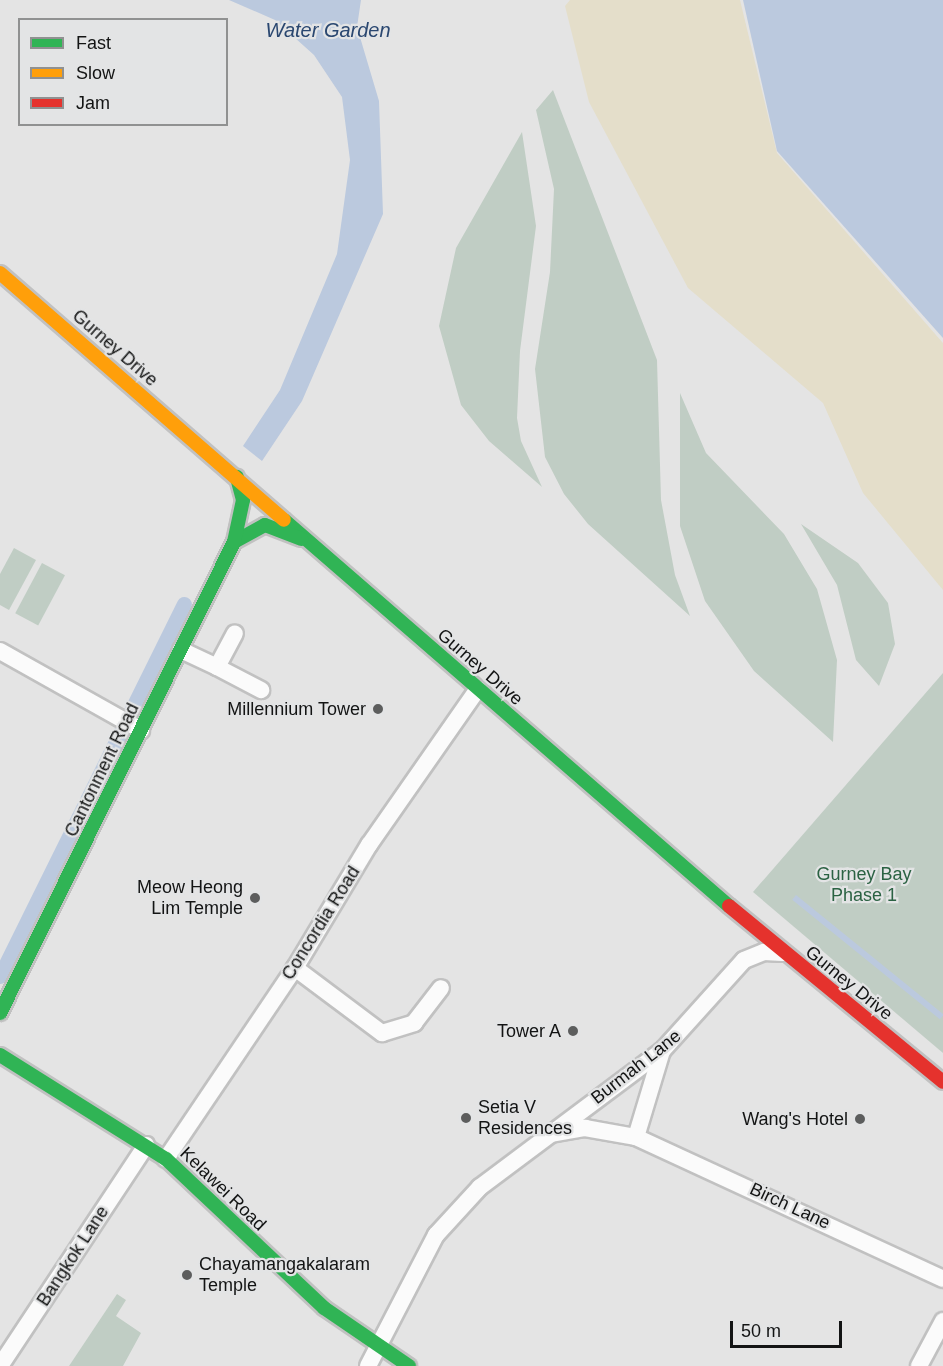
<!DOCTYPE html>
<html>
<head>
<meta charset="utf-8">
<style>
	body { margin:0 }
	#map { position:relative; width:943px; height:1366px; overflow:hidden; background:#e4e4e4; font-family:Arial,sans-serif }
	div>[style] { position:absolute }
	.green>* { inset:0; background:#c0cdc4; transform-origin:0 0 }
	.sand>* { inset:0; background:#e4deca }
	.water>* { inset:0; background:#bbc9de; transform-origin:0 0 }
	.canal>* { height:15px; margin:-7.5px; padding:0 7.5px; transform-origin:7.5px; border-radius:7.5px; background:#bbc9de }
	.roads { filter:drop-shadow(2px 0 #c1c1c1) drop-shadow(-2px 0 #c1c1c1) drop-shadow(0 2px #c1c1c1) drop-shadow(0 -2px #c1c1c1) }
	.street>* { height:16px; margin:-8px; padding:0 8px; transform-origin:8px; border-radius:8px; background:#fbfbfb }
	.fast>* { height:14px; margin:-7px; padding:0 7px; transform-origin:7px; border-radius:7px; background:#30b455 }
	.slow>* { height:14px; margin:-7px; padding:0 7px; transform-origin:7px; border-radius:7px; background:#ff9f0a }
	.jam>* { height:14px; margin:-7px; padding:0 7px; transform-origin:7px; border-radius:7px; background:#e5322d }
	.dots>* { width:16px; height:16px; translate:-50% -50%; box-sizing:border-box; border:3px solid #e3e4e5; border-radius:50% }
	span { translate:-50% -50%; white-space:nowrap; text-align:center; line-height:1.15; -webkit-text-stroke:4.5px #e3e4e5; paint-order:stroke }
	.street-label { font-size:18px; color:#131414 }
	.poi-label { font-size:18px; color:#131414 }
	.right { translate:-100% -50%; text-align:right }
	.left { translate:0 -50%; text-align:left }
	.park-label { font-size:18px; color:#2b6243 }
	.water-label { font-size:20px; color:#2a4770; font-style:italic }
	.legend { position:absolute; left:18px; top:18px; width:210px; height:108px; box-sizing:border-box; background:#e3e4e5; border:2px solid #909191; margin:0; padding:8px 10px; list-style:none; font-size:18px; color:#131414 }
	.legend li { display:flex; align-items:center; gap:12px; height:30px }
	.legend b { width:30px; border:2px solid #909191 }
	.scale { position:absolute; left:730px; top:1321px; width:112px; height:27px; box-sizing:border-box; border:3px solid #131414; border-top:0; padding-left:8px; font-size:18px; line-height:21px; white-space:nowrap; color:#131414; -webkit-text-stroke:4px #e3e4e5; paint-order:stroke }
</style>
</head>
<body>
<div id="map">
	<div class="green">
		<i style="clip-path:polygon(553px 90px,657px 360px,661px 500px,675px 575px,690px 616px,588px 524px,564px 494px,545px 457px,535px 369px,550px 272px,554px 189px,536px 110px)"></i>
		<i style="clip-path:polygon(522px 132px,536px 226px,520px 351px,517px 418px,521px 441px,542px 487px,489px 441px,461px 405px,439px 326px,456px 248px)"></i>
		<i style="clip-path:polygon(680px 393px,706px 453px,784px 534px,817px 589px,837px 660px,833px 742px,754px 671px,705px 601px,680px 526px)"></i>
		<i style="clip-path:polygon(801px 524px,858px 563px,888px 603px,895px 644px,879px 686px,856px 660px,837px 585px)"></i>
		<i style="clip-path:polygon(14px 548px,36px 560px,9px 610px,0 605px,0 574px)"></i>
		<i style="left:42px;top:563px;width:26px;height:57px;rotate:28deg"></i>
		<i style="clip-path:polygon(943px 673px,943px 1053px,753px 892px)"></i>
		<i style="clip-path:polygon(117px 1294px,126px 1300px,116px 1316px,141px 1333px,123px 1366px,69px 1366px)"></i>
	</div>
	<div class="sand">
		<i style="clip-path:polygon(570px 0,740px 0,777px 153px,943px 343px,943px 590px,863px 493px,823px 403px,688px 288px,589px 102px,565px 6px)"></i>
	</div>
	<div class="water">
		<i style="clip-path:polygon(229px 0,361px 0,357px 27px,379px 101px,383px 214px,302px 401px,262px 461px,243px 446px,280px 390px,337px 254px,350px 160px,342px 97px,314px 55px,275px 20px)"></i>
		<i style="clip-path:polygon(743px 0,943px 0,943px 338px,777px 151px)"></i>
		<i style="left:796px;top:895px;width:190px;height:6px;rotate:39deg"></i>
	</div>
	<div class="canal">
		<i style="left:0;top:976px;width:415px;rotate:-63.7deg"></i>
	</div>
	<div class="roads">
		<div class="street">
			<i style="left:181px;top:650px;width:40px;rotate:25deg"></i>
			<i style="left:217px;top:667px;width:38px;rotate:-62deg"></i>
			<i style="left:0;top:651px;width:162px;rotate:29.3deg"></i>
			<i style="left:217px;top:667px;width:50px;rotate:27.6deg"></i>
			<i style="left:295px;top:968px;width:109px;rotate:36.8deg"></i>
			<i style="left:382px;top:1033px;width:34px;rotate:-17deg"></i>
			<i style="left:414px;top:1023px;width:44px;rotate:-52.4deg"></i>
			<i style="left:550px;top:1134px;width:36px;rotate:-10deg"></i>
			<i style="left:585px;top:1128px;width:52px;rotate:10deg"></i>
			<i style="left:636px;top:1137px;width:338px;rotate:24.8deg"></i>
			<i style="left:636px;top:1137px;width:90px;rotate:-73.2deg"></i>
			<i style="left:166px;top:1159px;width:230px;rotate:-56deg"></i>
			<i style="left:295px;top:968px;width:144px;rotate:-59deg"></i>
			<i style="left:369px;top:845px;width:190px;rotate:-55.1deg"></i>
			<i style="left:0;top:1366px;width:265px;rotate:-56.5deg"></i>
			<i style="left:368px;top:1366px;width:148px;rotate:-62.6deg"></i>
			<i style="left:436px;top:1235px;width:65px;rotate:-47.5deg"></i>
			<i style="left:480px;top:1187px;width:227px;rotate:-36.8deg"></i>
			<i style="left:662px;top:1051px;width:122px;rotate:-48deg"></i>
			<i style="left:744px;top:960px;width:22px;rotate:-22deg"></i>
			<i style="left:764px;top:952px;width:19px;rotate:3deg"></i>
			<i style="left:919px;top:1366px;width:51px;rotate:-61.9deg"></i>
		</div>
		<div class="fast">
			<i style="left:284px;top:520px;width:589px;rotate:40.94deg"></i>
			<i style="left:234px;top:542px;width:35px;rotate:-29deg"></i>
			<i style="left:265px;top:525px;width:39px;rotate:21deg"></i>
			<i style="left:0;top:1013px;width:526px;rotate:-63.58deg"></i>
			<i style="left:234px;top:542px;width:43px;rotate:-77.9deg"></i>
			<i style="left:243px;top:500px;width:24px;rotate:-105deg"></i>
			<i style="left:0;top:1055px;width:196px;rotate:32.1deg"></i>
			<i style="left:166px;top:1159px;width:217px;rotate:43.3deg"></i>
			<i style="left:324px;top:1308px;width:103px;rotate:34.3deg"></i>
		</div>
		<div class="slow">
			<i style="left:0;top:273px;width:376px;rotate:41deg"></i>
		</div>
		<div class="jam">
			<i style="left:729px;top:906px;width:277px;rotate:39.4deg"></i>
		</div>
	</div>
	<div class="dots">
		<i style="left:378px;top:709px;background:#5c5d5d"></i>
		<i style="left:255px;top:898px;background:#5c5d5d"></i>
		<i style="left:573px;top:1031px;background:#5c5d5d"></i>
		<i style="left:466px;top:1118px;background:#5c5d5d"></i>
		<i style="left:860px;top:1119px;background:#5c5d5d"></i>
		<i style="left:187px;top:1275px;background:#5c5d5d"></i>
	</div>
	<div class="street-label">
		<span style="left:115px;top:348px;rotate:41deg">Gurney Drive</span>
		<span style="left:480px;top:667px;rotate:41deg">Gurney Drive</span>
		<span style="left:102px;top:770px;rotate:-64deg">Cantonment Road</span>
		<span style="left:321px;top:923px;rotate:-58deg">Concordia Road</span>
		<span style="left:849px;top:983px;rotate:39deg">Gurney Drive</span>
		<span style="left:636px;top:1067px;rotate:-38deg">Burmah Lane</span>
		<span style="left:223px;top:1189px;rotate:44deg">Kelawei Road</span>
		<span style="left:790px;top:1206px;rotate:25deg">Birch Lane</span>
		<span style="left:73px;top:1256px;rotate:-57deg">Bangkok Lane</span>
	</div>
	<div class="poi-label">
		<span class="right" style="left:366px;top:709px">Millennium Tower</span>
		<span class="right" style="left:243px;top:898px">Meow Heong<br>Lim Temple</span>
		<span class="right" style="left:561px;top:1031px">Tower A</span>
		<span class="left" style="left:478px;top:1118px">Setia V<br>Residences</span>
		<span class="right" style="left:848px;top:1119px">Wang's Hotel</span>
		<span class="left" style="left:199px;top:1275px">Chayamangakalaram<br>Temple</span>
	</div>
	<div class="park-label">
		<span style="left:864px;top:885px">Gurney Bay<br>Phase 1</span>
	</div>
	<div class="water-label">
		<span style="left:328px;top:30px">Water Garden</span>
	</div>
	<ul class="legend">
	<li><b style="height:8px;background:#30b455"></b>Fast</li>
	<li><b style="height:8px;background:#ff9f0a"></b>Slow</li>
	<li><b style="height:8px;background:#e5322d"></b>Jam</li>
	</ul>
	<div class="scale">50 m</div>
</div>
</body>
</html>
